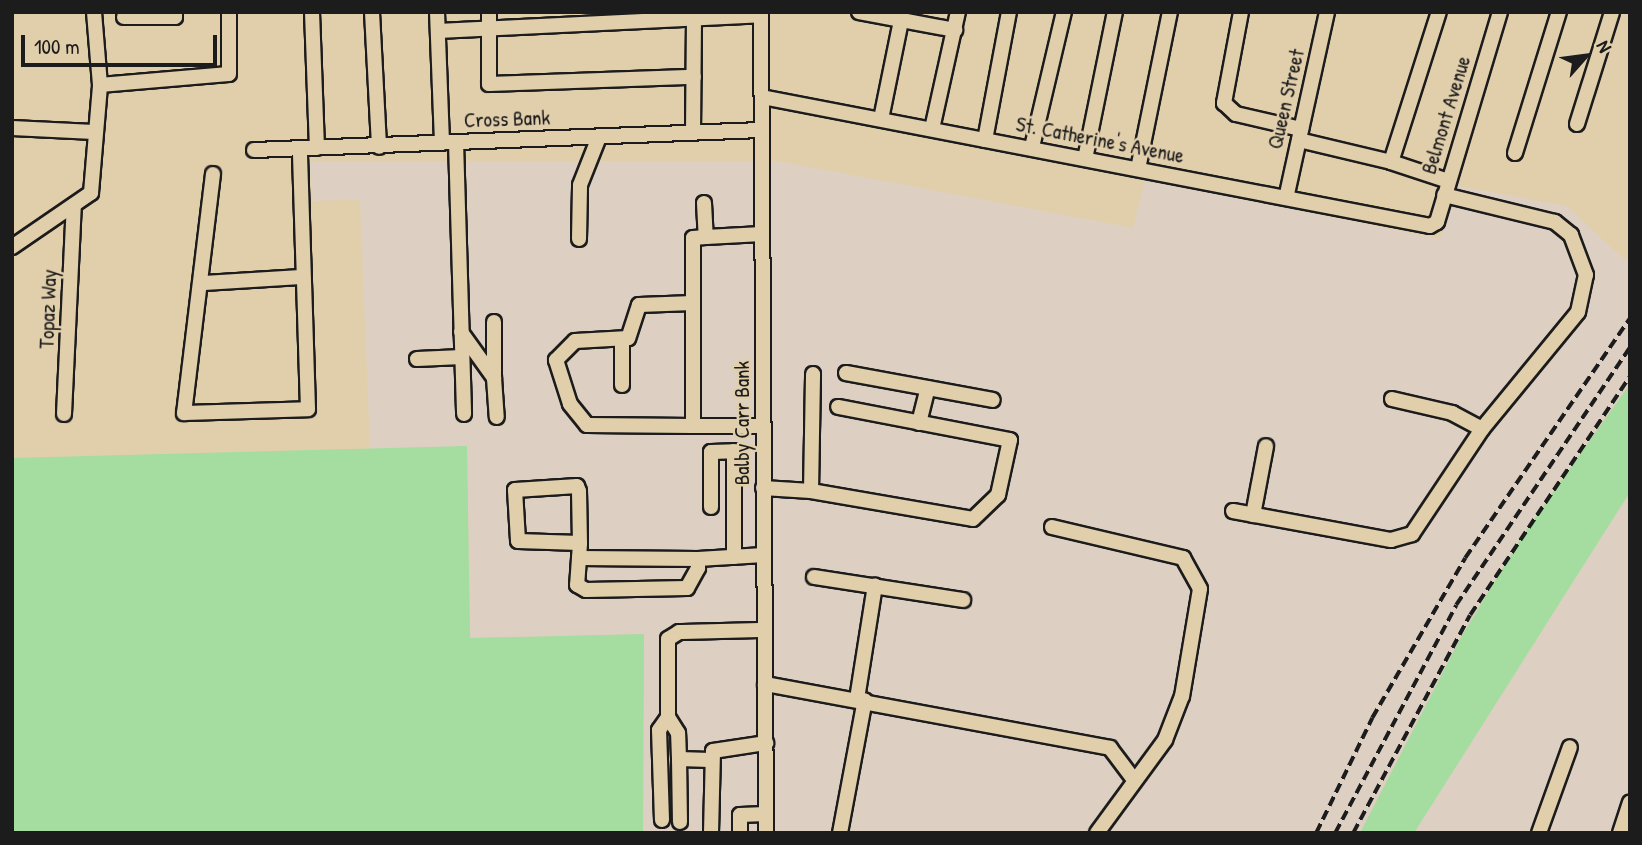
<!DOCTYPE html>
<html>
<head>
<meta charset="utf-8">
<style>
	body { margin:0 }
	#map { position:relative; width:1642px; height:845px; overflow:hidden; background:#e1cfac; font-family:"Patrick Hand",sans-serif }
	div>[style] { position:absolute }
	.built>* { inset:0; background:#ddd0c3 }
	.green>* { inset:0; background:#a5dca0 }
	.roads { filter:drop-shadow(2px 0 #1c1c1c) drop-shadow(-2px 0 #1c1c1c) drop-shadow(0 2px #1c1c1c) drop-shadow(0 -2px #1c1c1c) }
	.minor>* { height:14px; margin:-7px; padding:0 7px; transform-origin:7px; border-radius:7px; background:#e1cfac }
	.rail>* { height:3.5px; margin-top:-1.75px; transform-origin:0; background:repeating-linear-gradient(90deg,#1c1c1c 0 10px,transparent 0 15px) }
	span { translate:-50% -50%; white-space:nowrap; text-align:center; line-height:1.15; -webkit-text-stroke:5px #e1cfac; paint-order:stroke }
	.street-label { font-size:21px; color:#1c1c1c }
	.frame { position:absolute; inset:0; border:14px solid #1c1c1c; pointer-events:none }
	.north { position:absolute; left:1551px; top:21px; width:70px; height:70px; -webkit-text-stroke:5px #e1cfac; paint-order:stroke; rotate:62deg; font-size:19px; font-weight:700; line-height:28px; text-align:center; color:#1c1c1c }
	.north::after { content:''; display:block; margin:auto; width:24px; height:32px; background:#1c1c1c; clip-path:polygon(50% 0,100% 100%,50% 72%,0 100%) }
	.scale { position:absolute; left:21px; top:35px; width:196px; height:32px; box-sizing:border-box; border:4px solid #1c1c1c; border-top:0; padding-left:9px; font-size:21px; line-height:24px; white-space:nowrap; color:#1c1c1c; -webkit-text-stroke:5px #e1cfac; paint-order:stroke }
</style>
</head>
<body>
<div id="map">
	<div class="built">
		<i style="clip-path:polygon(309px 161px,777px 161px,1133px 228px,1145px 179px,1440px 239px,1458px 186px,1566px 206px,1625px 260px,1630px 255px,1630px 384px,1524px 533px,1460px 639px,1360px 833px,643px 833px,644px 634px,470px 638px,467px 447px,370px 450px,360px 199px,313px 201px)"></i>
		<i style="clip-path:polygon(1630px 492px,1630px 833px,1414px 833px,1447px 776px)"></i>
	</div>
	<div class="green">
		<i style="clip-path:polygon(1630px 384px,1630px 492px,1414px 833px,1360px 833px,1460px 639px,1524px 533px)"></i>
		<i style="clip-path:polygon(467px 446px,470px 638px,644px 634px,643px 833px,12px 833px,12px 458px)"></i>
	</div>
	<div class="roads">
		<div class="minor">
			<i style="left:94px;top:12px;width:73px;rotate:85.3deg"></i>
			<i style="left:100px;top:85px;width:129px;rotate:-4.9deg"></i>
			<i style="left:229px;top:74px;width:62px;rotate:-90deg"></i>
			<i style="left:312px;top:12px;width:136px;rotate:87.9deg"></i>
			<i style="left:372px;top:12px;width:135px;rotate:87deg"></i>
			<i style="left:437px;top:12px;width:131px;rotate:87.8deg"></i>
			<i style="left:489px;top:12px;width:72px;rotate:90deg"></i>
			<i style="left:489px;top:84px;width:205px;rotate:-2deg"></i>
			<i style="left:761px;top:12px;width:821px;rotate:89.65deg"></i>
			<i style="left:859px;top:12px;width:98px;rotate:10.6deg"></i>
			<i style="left:1241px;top:12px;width:93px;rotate:100.6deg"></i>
			<i style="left:1224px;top:103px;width:16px;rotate:43deg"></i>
			<i style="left:1236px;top:114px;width:67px;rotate:13deg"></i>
			<i style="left:124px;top:17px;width:51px"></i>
			<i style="left:175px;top:17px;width:5px;rotate:-90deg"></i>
			<i style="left:438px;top:31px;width:323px;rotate:-2.8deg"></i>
			<i style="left:762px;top:97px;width:680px;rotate:10.93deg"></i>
			<i style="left:1430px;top:226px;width:8px;rotate:-30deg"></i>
			<i style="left:1437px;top:222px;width:219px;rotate:-73.3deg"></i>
			<i style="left:881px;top:119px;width:100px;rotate:-78.5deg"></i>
			<i style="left:1577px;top:124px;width:117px;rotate:-72.6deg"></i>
			<i style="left:12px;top:128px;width:82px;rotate:2.8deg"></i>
			<i style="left:932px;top:129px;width:120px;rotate:-77.5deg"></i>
			<i style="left:693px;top:133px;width:121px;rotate:-89.5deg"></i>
			<i style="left:985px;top:140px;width:130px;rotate:-79.4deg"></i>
			<i style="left:1299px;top:140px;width:95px;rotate:13.4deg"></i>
			<i style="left:1391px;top:162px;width:157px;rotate:-72.3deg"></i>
			<i style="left:456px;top:142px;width:272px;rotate:88.3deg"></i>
			<i style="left:1032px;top:147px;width:139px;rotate:-76.7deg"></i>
			<i style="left:254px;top:150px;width:507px;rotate:-2.26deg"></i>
			<i style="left:1515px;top:153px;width:148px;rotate:-72.7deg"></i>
			<i style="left:1085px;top:159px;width:150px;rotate:-78.5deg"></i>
			<i style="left:1391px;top:162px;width:60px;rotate:18.4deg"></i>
			<i style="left:1138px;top:169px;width:160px;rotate:-78.5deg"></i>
			<i style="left:213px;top:174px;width:241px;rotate:96.9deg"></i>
			<i style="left:184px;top:413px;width:124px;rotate:-1.8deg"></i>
			<i style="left:308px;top:409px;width:259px;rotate:-91.8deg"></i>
			<i style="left:1287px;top:194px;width:186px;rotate:-77.6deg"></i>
			<i style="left:704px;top:203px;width:34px;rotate:87deg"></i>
			<i style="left:706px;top:237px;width:56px;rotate:-3.1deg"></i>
			<i style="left:706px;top:237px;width:13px;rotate:176deg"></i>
			<i style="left:693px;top:238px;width:188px;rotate:90deg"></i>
			<i style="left:693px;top:426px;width:70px"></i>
			<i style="left:579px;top:239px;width:54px;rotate:-88.9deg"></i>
			<i style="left:580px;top:185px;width:52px;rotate:-68.4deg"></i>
			<i style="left:12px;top:247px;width:96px;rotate:-34.4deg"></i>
			<i style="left:91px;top:193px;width:108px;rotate:-85.2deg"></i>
			<i style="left:203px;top:283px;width:99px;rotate:-3.5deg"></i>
			<i style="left:693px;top:303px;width:54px;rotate:177.9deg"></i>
			<i style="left:639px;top:305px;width:35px;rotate:108deg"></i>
			<i style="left:628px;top:338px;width:53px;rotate:176.8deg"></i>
			<i style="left:575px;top:341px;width:27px;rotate:135deg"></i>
			<i style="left:556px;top:360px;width:46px;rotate:72.3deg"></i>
			<i style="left:570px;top:404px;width:27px;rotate:51deg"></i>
			<i style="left:587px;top:425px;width:106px;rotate:0.5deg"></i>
			<i style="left:461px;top:332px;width:57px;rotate:54.3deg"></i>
			<i style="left:494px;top:378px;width:39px;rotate:86deg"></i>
			<i style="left:417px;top:359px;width:45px;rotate:-2.5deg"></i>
			<i style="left:846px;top:373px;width:149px;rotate:10.4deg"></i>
			<i style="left:494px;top:378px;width:56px;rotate:-90deg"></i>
			<i style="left:622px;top:385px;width:46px;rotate:-90deg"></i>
			<i style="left:1392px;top:399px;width:62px;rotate:13.1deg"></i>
			<i style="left:1452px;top:413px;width:34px;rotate:28deg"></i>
			<i style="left:64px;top:414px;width:209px;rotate:-87.3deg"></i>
			<i style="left:919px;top:423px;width:36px;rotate:-76deg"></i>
			<i style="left:763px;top:488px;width:48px;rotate:3.6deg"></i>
			<i style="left:811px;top:491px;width:117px;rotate:-89deg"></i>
			<i style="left:811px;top:491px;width:164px;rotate:9.8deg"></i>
			<i style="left:973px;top:519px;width:35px;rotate:-44deg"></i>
			<i style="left:998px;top:495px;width:56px;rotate:-77.7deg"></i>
			<i style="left:1010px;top:440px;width:175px;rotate:-169.1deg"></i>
			<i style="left:711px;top:507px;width:55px;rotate:-90deg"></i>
			<i style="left:711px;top:452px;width:23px;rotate:-2deg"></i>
			<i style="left:734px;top:451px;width:106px;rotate:90deg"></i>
			<i style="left:1233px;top:511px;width:161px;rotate:10.4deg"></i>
			<i style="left:1391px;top:540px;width:22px;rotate:-16deg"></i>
			<i style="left:1412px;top:534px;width:126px;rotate:-56.3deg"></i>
			<i style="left:1482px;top:429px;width:151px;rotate:-50.6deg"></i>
			<i style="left:1578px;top:312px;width:38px;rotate:-78deg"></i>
			<i style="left:1586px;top:275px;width:43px;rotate:-110.6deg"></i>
			<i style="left:1571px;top:235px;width:21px;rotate:-141deg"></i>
			<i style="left:1555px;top:222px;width:114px;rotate:-166.3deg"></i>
			<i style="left:1253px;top:515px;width:70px;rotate:-79.3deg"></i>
			<i style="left:1052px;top:527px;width:135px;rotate:13.3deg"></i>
			<i style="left:1183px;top:558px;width:35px;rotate:61deg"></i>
			<i style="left:1200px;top:589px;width:109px;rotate:99.5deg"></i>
			<i style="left:1182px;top:696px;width:47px;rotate:111.1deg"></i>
			<i style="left:1165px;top:740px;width:115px;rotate:126.2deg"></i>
			<i style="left:579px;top:558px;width:27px;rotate:94deg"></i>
			<i style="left:577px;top:585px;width:10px;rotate:29deg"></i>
			<i style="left:586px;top:590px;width:101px;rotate:-1.1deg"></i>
			<i style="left:687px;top:588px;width:23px;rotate:-61deg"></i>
			<i style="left:698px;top:568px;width:9px;rotate:-90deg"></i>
			<i style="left:698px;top:559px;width:119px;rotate:-179.5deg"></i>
			<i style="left:579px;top:558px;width:15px;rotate:-86deg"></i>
			<i style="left:580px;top:543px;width:52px;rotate:-91.1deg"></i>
			<i style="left:579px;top:491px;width:5px;rotate:-112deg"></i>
			<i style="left:577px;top:486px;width:62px;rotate:176.3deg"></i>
			<i style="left:515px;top:490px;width:51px;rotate:86.6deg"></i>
			<i style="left:518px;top:541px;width:62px;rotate:1.8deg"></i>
			<i style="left:698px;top:559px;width:66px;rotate:-3.5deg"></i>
			<i style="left:814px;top:577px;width:151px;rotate:8.8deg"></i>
			<i style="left:765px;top:684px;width:351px;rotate:10.5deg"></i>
			<i style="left:1110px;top:748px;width:36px;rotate:53deg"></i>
			<i style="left:857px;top:699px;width:115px;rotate:-81deg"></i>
			<i style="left:679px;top:759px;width:26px;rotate:-92deg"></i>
			<i style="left:678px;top:733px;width:19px;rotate:-122deg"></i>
			<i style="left:668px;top:717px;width:78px;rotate:-90deg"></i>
			<i style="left:668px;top:639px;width:13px;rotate:-32deg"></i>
			<i style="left:679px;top:632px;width:84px;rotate:-1.4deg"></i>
			<i style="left:662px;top:820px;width:90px;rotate:-91.9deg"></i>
			<i style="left:659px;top:730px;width:16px;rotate:-55deg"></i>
			<i style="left:680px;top:822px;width:63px;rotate:-90.9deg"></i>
			<i style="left:679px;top:759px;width:31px;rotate:2deg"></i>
			<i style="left:711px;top:833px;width:82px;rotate:-88.6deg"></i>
			<i style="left:713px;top:751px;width:54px;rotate:-8.6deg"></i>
			<i style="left:740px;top:833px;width:18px;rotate:-90deg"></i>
			<i style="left:740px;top:815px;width:26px;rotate:-2deg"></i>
			<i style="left:840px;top:833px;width:135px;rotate:-79.4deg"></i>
			<i style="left:1539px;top:833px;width:91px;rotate:-70.2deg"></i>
			<i style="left:1620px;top:833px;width:32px;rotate:-72deg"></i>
		</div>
	</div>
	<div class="rail">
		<i style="left:1316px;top:833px;width:128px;rotate:-64deg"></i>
		<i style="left:1372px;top:718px;width:185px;rotate:-59.8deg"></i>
		<i style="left:1465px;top:558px;width:291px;rotate:-55.5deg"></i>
		<i style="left:1335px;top:833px;width:258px;rotate:-62deg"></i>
		<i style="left:1456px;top:605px;width:311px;rotate:-56deg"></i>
		<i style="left:1353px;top:833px;width:247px;rotate:-61.8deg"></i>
		<i style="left:1470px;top:615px;width:288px;rotate:-56.2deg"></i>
	</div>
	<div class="street-label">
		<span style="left:1286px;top:99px;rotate:-77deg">Queen Street</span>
		<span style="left:1446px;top:115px;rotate:-73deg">Belmont Avenue</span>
		<span style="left:507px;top:119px;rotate:-2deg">Cross Bank</span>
		<span style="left:1100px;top:140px;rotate:11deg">St. Catherine's Avenue</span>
		<span style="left:48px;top:309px;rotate:-88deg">Topaz Way</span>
		<span style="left:742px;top:423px;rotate:-90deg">Balby Carr Bank</span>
	</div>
	<div class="frame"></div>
	<div class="north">N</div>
	<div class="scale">100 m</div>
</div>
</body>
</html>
